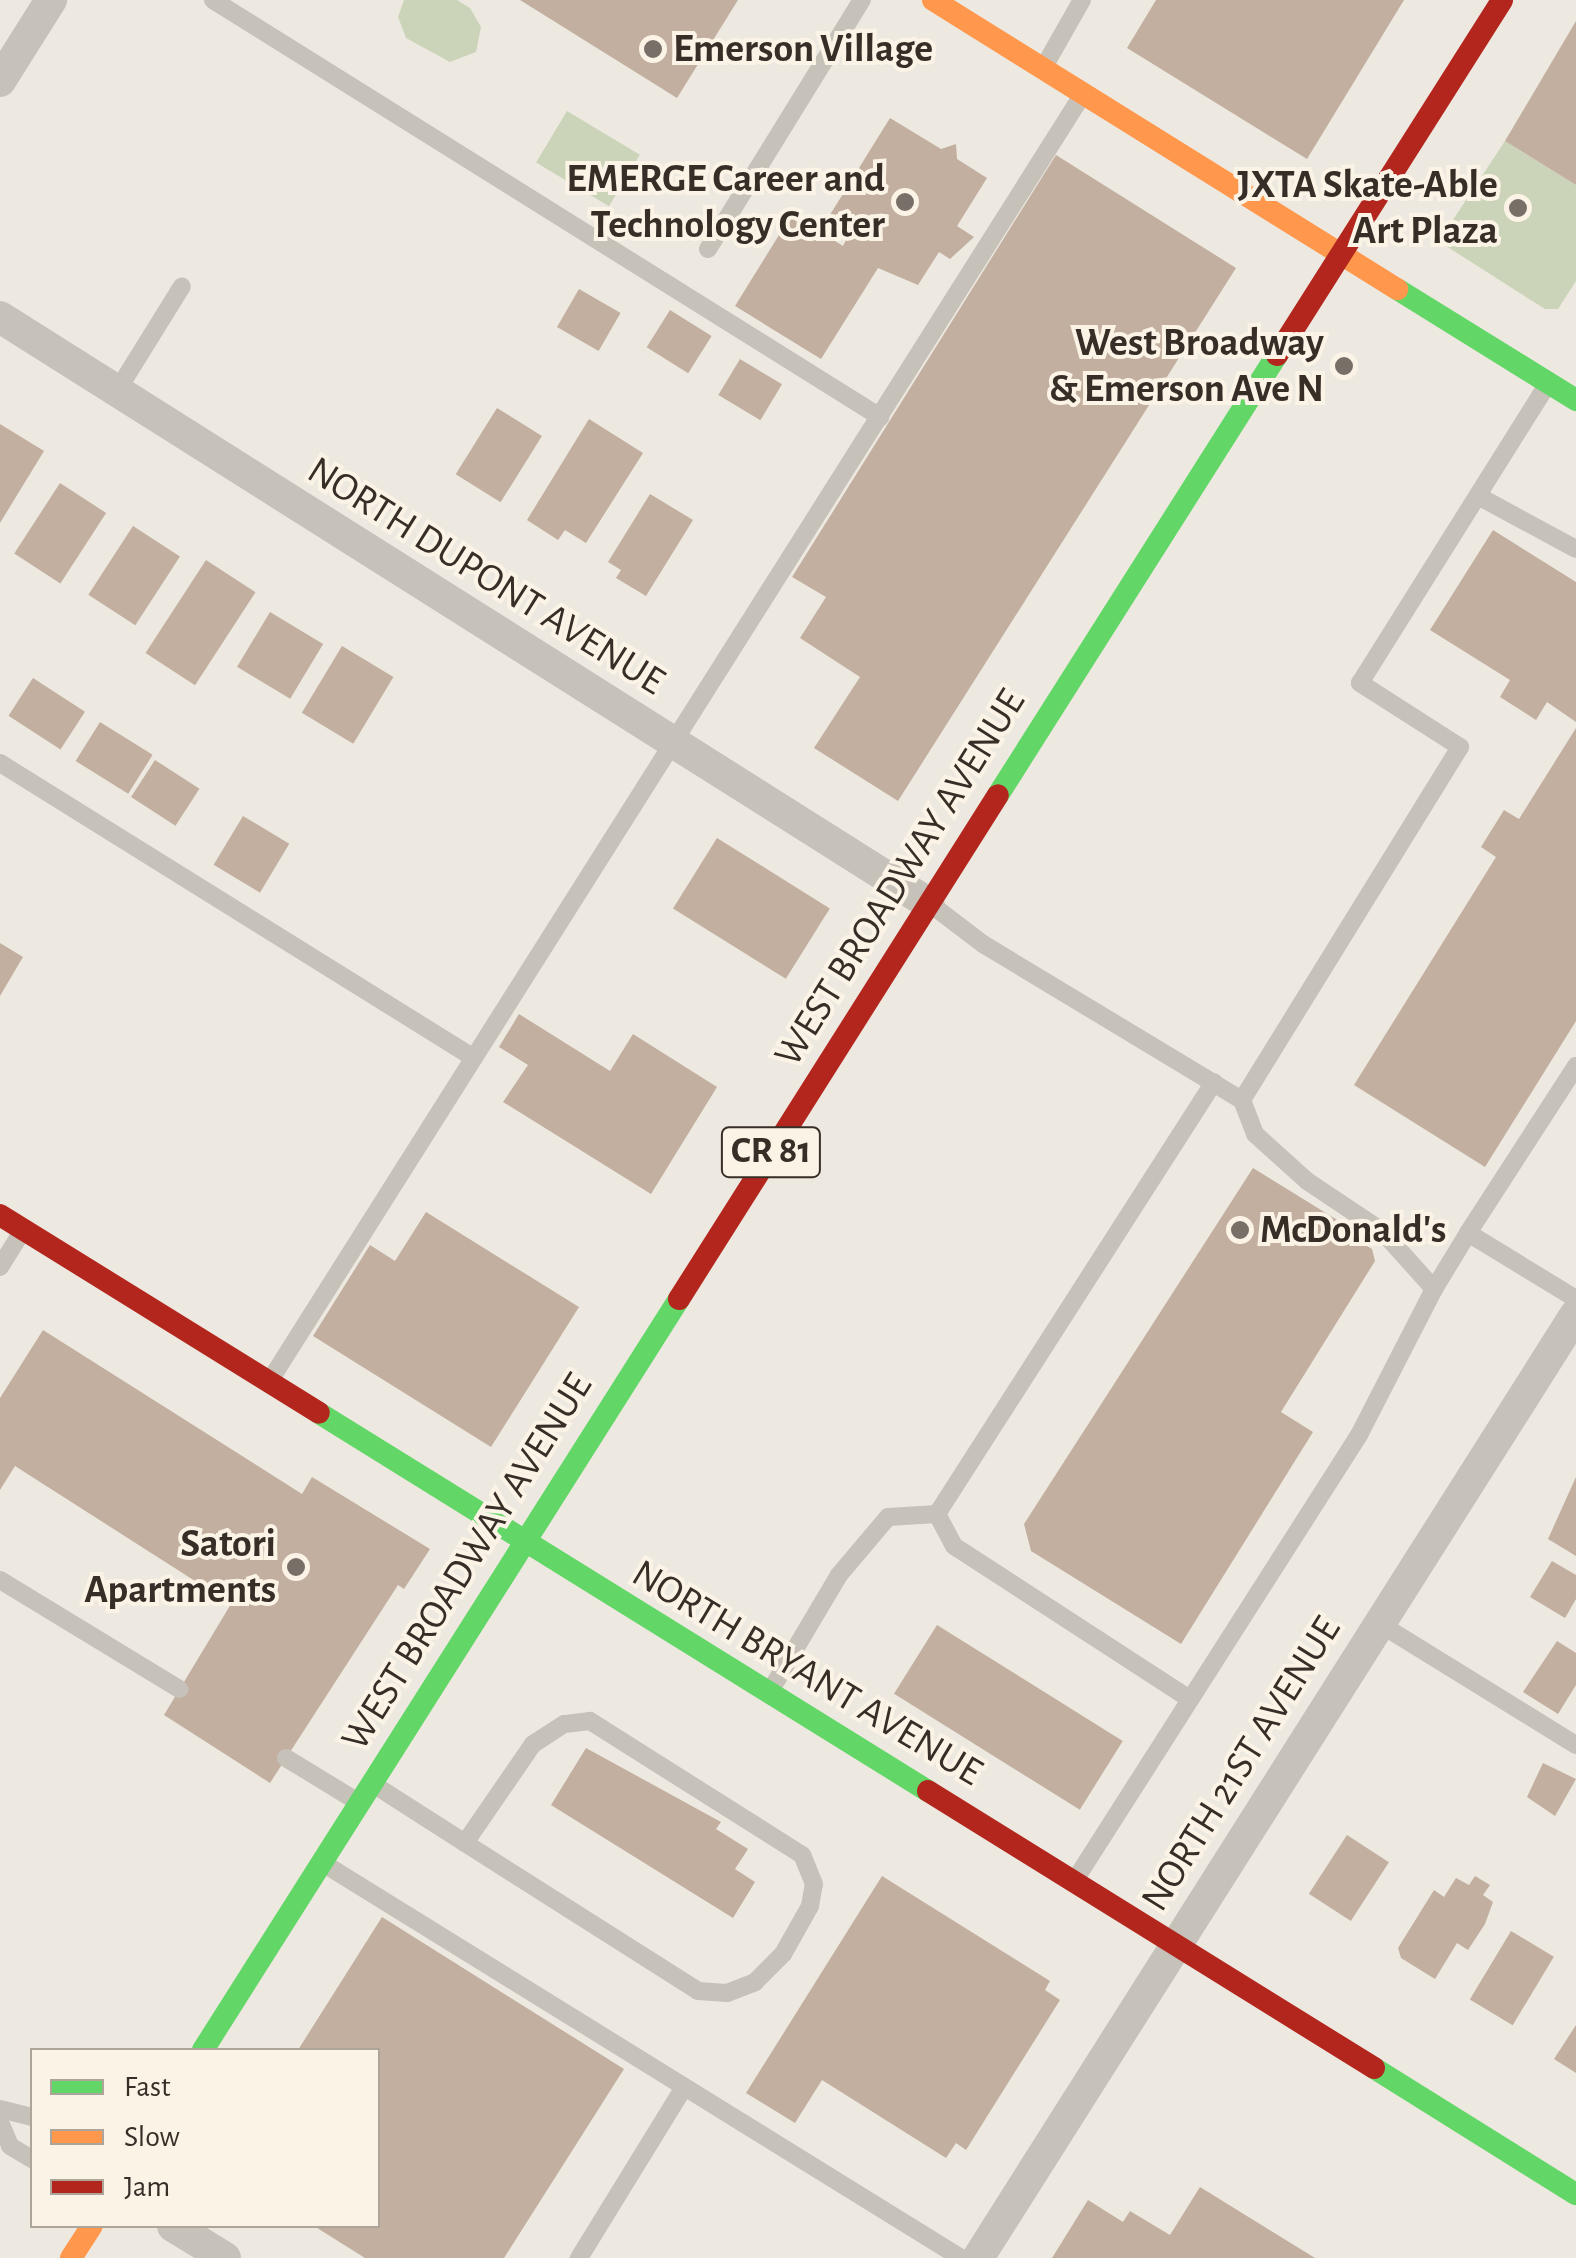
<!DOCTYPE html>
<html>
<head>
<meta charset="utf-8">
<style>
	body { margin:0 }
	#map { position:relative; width:1576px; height:2258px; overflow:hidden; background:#ede9e0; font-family:"Alegreya Sans",sans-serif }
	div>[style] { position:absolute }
	.green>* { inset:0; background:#cbd4b8; transform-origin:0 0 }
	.building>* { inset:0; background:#c2afa0; transform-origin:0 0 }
	.lane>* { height:18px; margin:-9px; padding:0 9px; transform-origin:9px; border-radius:9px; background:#c6c1b9 }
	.street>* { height:32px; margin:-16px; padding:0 16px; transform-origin:16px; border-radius:16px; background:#c6c1b9 }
	.fast>* { height:22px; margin:-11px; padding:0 11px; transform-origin:11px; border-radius:11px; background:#63d668 }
	.slow>* { height:22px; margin:-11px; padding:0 11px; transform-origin:11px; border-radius:11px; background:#ff974d }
	.jam>* { height:22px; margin:-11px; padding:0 11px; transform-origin:11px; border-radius:11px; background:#b3261e }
	.dots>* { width:28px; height:28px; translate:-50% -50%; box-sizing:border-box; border:5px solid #fbf4e6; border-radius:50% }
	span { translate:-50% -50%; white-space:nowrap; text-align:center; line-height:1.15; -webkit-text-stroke:8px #fbf4e6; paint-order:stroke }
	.shield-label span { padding:2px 8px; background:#fbf4e6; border:2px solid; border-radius:8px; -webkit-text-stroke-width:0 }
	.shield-label { font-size:38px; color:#372e27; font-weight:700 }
	.poi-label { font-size:40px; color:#372e27; font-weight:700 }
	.left { translate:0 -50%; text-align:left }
	.right { translate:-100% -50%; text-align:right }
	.street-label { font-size:40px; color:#372e27 }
	.legend { position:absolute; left:30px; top:2048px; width:350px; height:180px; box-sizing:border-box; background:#fbf4e6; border:2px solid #ada59a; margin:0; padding:12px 18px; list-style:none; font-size:30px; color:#372e27 }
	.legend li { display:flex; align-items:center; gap:20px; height:50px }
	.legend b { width:50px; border:2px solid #ada59a }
</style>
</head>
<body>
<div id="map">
	<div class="green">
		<i style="clip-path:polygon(404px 0,457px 0,470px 8px,481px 27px,476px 52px,450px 62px,406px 38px,398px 17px)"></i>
		<i style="left:567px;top:111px;width:85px;height:60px;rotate:31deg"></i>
		<i style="clip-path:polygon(1505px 141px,1576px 185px,1576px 281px,1558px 309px,1545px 309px,1446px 246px,1445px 232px)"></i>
	</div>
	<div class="building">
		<i style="clip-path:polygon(520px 0,738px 0,677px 98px)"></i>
		<i style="clip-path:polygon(1156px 0,1404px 0,1307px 159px,1127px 48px)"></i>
		<i style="clip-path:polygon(1576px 21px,1576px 185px,1505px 141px)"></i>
		<i style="clip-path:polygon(890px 118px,941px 149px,956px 144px,957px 159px,987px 178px,957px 226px,974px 237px,950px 259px,939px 252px,918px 285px,878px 268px,821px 359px,735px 306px,792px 214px,843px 246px,846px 240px,823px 226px)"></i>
		<i style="clip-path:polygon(1056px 155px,1236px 268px,898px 801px,814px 748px,860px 677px,800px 638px,826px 597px,792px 577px)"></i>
		<i style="left:579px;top:289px;width:48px;height:44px;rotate:30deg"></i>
		<i style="left:670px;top:310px;width:49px;height:44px;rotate:32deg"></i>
		<i style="left:740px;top:359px;width:49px;height:42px;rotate:31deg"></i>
		<i style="left:497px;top:408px;width:53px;height:78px;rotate:32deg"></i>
		<i style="clip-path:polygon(589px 419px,643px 453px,586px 543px,565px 530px,558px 540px,527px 520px)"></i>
		<i style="clip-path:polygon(0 424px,44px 451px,0 523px)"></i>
		<i style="left:60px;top:483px;width:55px;height:84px;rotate:33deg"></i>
		<i style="clip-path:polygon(650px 494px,693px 520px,646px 596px,616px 578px,621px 570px,608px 562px)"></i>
		<i style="left:133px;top:526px;width:56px;height:82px;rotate:33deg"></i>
		<i style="clip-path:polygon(1493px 530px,1576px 582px,1576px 722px,1547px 702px,1536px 720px,1500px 697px,1510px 680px,1430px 630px)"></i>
		<i style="left:206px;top:560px;width:59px;height:111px;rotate:33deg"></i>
		<i style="left:270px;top:612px;width:62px;height:64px;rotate:31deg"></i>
		<i style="left:342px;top:646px;width:60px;height:78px;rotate:31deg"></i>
		<i style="left:33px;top:678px;width:62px;height:45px;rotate:33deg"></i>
		<i style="left:100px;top:722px;width:62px;height:46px;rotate:32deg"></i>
		<i style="clip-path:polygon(1576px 728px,1576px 1021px,1485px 1167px,1354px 1085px,1496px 857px,1481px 847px,1504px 810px,1519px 819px)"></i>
		<i style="left:155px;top:760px;width:53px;height:44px;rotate:33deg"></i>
		<i style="left:243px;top:816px;width:54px;height:57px;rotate:31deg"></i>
		<i style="left:717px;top:838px;width:133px;height:83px;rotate:32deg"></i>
		<i style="clip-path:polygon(0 943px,23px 957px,0 996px)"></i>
		<i style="clip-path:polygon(519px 1014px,610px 1071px,633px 1034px,717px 1087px,651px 1194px,503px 1102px,528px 1065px,499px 1047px)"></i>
		<i style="clip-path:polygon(1253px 1168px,1355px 1231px,1352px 1237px,1372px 1249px,1375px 1261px,1281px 1412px,1313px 1432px,1181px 1644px,1031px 1551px,1024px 1524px)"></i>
		<i style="clip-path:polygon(426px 1212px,579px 1307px,491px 1447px,313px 1336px,370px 1245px,395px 1261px)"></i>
		<i style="clip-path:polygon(43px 1330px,302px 1494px,312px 1477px,430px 1549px,404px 1589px,398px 1585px,270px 1783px,164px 1715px,231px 1604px,15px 1466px,0 1490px,0 1398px)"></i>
		<i style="clip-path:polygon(1576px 1477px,1576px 1556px,1548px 1539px)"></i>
		<i style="clip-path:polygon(1552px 1561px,1576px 1575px,1576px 1599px,1565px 1618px,1530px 1597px)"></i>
		<i style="left:937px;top:1625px;width:219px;height:81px;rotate:32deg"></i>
		<i style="clip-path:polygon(1557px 1641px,1576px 1653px,1576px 1685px,1558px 1714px,1523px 1692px)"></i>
		<i style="clip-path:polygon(586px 1748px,721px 1822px,716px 1829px,748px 1849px,735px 1869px,755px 1882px,733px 1918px,551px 1805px)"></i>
		<i style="clip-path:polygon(1543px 1763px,1576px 1779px,1555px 1816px,1527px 1797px)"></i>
		<i style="left:1347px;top:1835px;width:50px;height:70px;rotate:33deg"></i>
		<i style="clip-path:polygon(882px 1876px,1050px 1981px,1045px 1990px,1060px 2000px,966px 2150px,956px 2143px,946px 2158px,822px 2080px,795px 2123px,746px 2093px)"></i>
		<i style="clip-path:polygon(1475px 1876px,1490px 1885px,1483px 1895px,1493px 1902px,1485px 1924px,1468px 1950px,1457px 1943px,1435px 1979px,1401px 1958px,1398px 1948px,1434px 1890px,1444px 1897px,1456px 1878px,1469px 1885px)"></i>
		<i style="clip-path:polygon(382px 1917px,624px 2069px,504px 2258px,365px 2258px,314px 2226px,378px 2226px,378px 2050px,298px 2050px)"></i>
		<i style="left:1511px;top:1931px;width:50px;height:80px;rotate:31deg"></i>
		<i style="clip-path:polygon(1576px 2025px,1576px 2073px,1554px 2059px)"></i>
		<i style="clip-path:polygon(1200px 2187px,1315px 2258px,1052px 2258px,1088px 2200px,1123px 2222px,1130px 2211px,1170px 2235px)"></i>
	</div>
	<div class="lane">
		<i style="left:213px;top:0;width:787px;rotate:32.01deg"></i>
		<i style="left:1045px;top:65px;width:75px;rotate:-60.4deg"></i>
		<i style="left:708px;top:249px;width:293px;rotate:-58.3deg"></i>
		<i style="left:117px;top:391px;width:123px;rotate:-58.2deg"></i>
		<i style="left:1478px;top:496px;width:111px;rotate:28.4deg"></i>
		<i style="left:0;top:763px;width:558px;rotate:31.9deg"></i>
		<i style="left:933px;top:906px;width:63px;rotate:37.2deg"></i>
		<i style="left:983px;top:944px;width:302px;rotate:31.1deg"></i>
		<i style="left:1242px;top:1100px;width:415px;rotate:-58.3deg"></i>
		<i style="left:1460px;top:747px;width:119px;rotate:-147.4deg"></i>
		<i style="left:1360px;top:683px;width:354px;rotate:-57.9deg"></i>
		<i style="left:1242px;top:1100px;width:36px;rotate:69deg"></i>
		<i style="left:1255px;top:1134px;width:70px;rotate:42.1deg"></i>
		<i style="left:1307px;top:1181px;width:90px;rotate:33.7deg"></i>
		<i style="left:1382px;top:1231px;width:78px;rotate:48.1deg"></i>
		<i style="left:1434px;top:1289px;width:66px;rotate:-58.7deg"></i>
		<i style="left:1468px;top:1233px;width:127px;rotate:31.4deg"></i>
		<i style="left:1468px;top:1233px;width:199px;rotate:-57.1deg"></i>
		<i style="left:0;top:1267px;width:44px;rotate:-58.1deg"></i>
		<i style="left:269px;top:1382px;width:1524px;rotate:-57.71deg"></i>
		<i style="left:937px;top:1514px;width:513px;rotate:-57.33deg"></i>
		<i style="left:0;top:1580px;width:210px;rotate:31.3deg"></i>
		<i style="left:1380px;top:1624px;width:230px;rotate:31.7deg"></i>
		<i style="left:769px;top:1693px;width:137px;rotate:-59.3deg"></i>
		<i style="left:839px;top:1575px;width:76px;rotate:-49.8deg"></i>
		<i style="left:888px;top:1517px;width:49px;rotate:-3.5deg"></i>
		<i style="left:937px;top:1514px;width:36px;rotate:62deg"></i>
		<i style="left:954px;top:1546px;width:281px;rotate:33deg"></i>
		<i style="left:286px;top:1758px;width:84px;rotate:31.4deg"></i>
		<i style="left:376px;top:1786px;width:106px;rotate:32.6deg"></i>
		<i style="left:465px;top:1843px;width:276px;rotate:32.4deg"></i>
		<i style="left:698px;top:1991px;width:29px;rotate:4deg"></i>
		<i style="left:727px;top:1993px;width:30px;rotate:-21deg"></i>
		<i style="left:755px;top:1982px;width:40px;rotate:-45deg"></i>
		<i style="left:783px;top:1954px;width:55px;rotate:-60.6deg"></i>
		<i style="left:810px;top:1906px;width:22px;rotate:-80deg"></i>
		<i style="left:814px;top:1884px;width:31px;rotate:-112deg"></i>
		<i style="left:802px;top:1855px;width:251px;rotate:-147.7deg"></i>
		<i style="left:590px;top:1721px;width:26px;rotate:173deg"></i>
		<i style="left:564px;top:1724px;width:37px;rotate:147deg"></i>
		<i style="left:533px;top:1744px;width:120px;rotate:124.5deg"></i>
		<i style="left:326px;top:1865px;width:747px;rotate:31.75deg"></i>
		<i style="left:1075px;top:1880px;width:528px;rotate:-57.45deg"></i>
		<i style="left:1359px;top:1435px;width:164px;rotate:-62.8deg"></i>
		<i style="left:0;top:2109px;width:33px;rotate:14deg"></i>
		<i style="left:0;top:2122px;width:26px;rotate:67deg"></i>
		<i style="left:10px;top:2146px;width:26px;rotate:31deg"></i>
		<i style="left:579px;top:2258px;width:201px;rotate:-58.4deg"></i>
	</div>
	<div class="street">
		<i style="left:0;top:81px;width:96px;rotate:-57.8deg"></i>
		<i style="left:0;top:317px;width:1098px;rotate:32.27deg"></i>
		<i style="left:173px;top:2226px;width:61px;rotate:31.6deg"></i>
		<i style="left:978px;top:2258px;width:1117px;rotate:-57.65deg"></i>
	</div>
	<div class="fast">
		<i style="left:1397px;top:289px;width:211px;rotate:31.8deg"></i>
		<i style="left:998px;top:795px;width:521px;rotate:-57.62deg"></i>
		<i style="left:319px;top:1413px;width:717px;rotate:31.83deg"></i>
		<i style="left:203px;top:2050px;width:889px;rotate:-57.63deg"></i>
		<i style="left:1374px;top:2068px;width:238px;rotate:32deg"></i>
	</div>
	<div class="slow">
		<i style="left:933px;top:0;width:547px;rotate:31.92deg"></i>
		<i style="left:71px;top:2258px;width:38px;rotate:-57deg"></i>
	</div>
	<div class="jam">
		<i style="left:1277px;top:355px;width:420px;rotate:-57.6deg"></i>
		<i style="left:0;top:1215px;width:375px;rotate:31.8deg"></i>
		<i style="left:679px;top:1299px;width:596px;rotate:-57.67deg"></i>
		<i style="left:928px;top:1791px;width:525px;rotate:31.84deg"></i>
	</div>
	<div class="dots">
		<i style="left:653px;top:49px;background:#776f68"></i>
		<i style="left:905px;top:202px;background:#776f68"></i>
		<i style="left:1518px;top:208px;background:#776f68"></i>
		<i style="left:1344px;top:366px;background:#776f68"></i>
		<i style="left:1240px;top:1230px;background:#776f68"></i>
		<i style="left:296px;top:1567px;background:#776f68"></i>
	</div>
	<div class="shield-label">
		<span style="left:771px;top:1152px">CR 81</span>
	</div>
	<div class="poi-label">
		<span class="left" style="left:673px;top:49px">Emerson Village</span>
		<span class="right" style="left:885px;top:202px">EMERGE Career and<br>Technology Center</span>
		<span class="right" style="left:1498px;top:208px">JXTA Skate-Able<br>Art Plaza</span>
		<span class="right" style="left:1324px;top:366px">West Broadway<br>&amp; Emerson Ave N</span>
		<span class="left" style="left:1260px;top:1230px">McDonald's</span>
		<span class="right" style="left:276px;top:1567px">Satori<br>Apartments</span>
	</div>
	<div class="street-label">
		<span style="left:486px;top:576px;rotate:32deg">NORTH DUPONT AVENUE</span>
		<span style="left:900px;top:878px;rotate:-58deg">WEST BROADWAY AVENUE</span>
		<span style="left:467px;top:1562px;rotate:-58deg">WEST BROADWAY AVENUE</span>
		<span style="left:807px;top:1673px;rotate:31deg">NORTH BRYANT AVENUE</span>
		<span style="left:1241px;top:1764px;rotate:-58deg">NORTH 21ST AVENUE</span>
	</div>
	<ul class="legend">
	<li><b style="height:12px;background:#63d668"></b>Fast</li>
	<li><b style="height:12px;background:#ff974d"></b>Slow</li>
	<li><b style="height:12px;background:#b3261e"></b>Jam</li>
	</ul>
</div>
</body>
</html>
